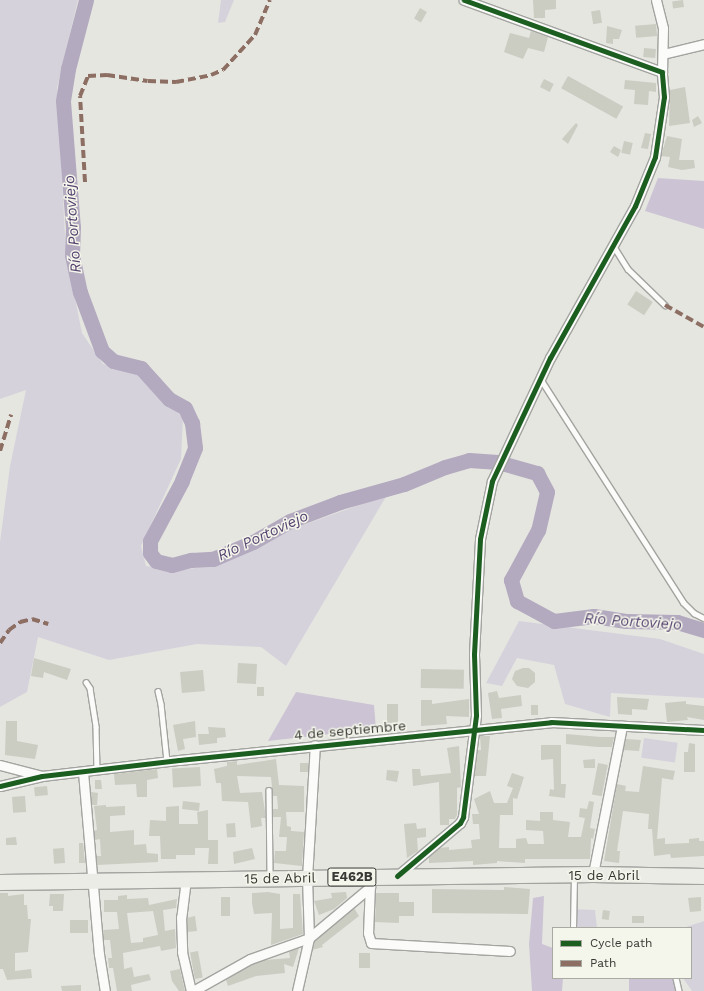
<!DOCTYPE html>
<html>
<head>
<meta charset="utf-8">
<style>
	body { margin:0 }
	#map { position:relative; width:704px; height:991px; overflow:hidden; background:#e6e6e1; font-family:"Work Sans",sans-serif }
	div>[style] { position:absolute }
	.green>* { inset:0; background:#d6d2dc; transform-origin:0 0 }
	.forest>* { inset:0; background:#ccc4d4; transform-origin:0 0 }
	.river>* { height:15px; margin:-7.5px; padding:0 7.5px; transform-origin:7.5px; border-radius:7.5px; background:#b3aabf }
	.building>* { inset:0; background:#cbccc2; transform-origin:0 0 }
	.roads { filter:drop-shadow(1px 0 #a3a3a0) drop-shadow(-1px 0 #a3a3a0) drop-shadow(0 1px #a3a3a0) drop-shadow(0 -1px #a3a3a0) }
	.lane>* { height:4.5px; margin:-2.25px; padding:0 2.25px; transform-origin:2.25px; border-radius:2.25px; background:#fbfbfa }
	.street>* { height:9px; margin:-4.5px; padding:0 4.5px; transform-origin:4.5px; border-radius:4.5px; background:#fbfbfa }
	.primary>* { height:15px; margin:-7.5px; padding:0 7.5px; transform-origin:7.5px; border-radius:7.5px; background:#ecece6 }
	.quiet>* { height:4px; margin-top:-2px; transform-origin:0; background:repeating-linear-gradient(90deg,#8d6e63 0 8px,transparent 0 12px) }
	.cycleway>* { height:5px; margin:-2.5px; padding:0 2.5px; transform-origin:2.5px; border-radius:2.5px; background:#1b5e20 }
	span { translate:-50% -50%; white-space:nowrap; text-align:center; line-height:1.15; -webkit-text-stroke:3px #f5f6eb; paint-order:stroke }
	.shield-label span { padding:1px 3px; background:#f5f6eb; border:1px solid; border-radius:3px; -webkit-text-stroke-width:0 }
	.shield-label { font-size:13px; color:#383935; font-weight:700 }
	.street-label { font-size:14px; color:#383935 }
	.water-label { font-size:15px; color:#554270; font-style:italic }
	.legend { position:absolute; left:552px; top:927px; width:140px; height:52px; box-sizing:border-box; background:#f5f6eb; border:1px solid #a9aaa2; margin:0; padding:5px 7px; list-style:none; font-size:12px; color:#383935 }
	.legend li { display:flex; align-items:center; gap:8px; height:20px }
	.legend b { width:20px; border:1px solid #a9aaa2 }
</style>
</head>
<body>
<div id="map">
	<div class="green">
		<i style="clip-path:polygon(0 0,78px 0,57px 88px,66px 253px,82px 333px,103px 364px,137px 373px,183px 418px,181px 459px,141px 546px,146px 566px,184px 570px,227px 562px,292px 529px,387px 495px,286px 666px,261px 647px,197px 644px,109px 660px,38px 637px,27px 692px,0 707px,0 542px,10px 466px,26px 390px,0 399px)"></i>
		<i style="clip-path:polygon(221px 0,234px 0,225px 22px,218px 23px)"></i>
		<i style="clip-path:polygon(519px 621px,660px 639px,704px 654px,704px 698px,611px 693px,610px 717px,565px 704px,554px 665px,517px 658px,502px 686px,486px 683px)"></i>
		<i style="left:644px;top:738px;width:34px;height:20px;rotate:8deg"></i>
		<i style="clip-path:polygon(570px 909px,595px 910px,597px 928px,572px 928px)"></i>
		<i style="clip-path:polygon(704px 921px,704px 991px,692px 991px,683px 978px,691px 978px,691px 928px,683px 928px)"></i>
	</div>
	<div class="forest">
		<i style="clip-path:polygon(658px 178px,704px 181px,704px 229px,645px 211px)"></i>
		<i style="clip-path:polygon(296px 692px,374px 705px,376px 729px,268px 741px)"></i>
		<i style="clip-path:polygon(544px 896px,542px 944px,553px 948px,553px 978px,563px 978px,562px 991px,532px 991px,529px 944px,533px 898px)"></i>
		<i style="left:629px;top:978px;width:50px;height:13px"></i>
	</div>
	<div class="river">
		<i style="left:86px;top:0;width:71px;rotate:104.6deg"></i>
		<i style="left:68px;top:69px;width:32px;rotate:99deg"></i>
		<i style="left:63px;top:101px;width:126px;rotate:85.5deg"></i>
		<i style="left:73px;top:227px;width:28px;rotate:92deg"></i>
		<i style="left:72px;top:255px;width:38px;rotate:78deg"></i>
		<i style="left:80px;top:292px;width:63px;rotate:69.6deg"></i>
		<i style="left:102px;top:351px;width:15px;rotate:42deg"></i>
		<i style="left:113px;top:361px;width:29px;rotate:14deg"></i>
		<i style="left:141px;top:368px;width:42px;rotate:47.9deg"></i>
		<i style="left:169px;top:399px;width:18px;rotate:29deg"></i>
		<i style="left:185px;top:408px;width:17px;rotate:65deg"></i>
		<i style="left:192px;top:423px;width:25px;rotate:83deg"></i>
		<i style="left:195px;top:448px;width:35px;rotate:112deg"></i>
		<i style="left:182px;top:481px;width:68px;rotate:118.1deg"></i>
		<i style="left:150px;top:541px;width:12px;rotate:90deg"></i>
		<i style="left:150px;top:553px;width:10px;rotate:53deg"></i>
		<i style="left:156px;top:561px;width:16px;rotate:14deg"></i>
		<i style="left:172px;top:565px;width:20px;rotate:-15deg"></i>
		<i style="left:191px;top:560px;width:22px;rotate:-3deg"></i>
		<i style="left:213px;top:559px;width:43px;rotate:-23deg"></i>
		<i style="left:253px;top:542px;width:43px;rotate:-29.6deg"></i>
		<i style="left:290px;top:521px;width:53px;rotate:-20.8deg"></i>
		<i style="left:340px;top:502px;width:66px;rotate:-15.7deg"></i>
		<i style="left:404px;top:484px;width:44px;rotate:-22.5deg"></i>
		<i style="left:445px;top:467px;width:25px;rotate:-16deg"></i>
		<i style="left:469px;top:460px;width:29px;rotate:4deg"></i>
		<i style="left:498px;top:462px;width:41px;rotate:15.8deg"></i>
		<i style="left:537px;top:473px;width:21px;rotate:62deg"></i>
		<i style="left:547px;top:492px;width:39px;rotate:103deg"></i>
		<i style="left:538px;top:530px;width:57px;rotate:118.4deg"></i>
		<i style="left:511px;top:580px;width:22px;rotate:74deg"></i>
		<i style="left:517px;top:601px;width:42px;rotate:28.4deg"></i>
		<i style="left:554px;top:621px;width:40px;rotate:-7.1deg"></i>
		<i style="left:594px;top:616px;width:32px;rotate:9deg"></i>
		<i style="left:626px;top:621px;width:51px;rotate:1.1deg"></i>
		<i style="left:677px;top:622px;width:28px;rotate:17deg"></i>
	</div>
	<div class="building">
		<i style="clip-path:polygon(533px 0,556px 0,556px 9px,545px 10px,545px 18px,534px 18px)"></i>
		<i style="left:683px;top:0;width:7px;height:11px;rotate:82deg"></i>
		<i style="left:420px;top:8px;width:8px;height:12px;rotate:30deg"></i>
		<i style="left:600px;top:10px;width:13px;height:9px;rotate:81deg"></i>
		<i style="left:656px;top:24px;width:12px;height:21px;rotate:85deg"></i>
		<i style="clip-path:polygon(607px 26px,622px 30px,619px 39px,613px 39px,613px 44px,606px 43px)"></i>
		<i style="clip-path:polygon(531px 31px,548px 37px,544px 52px,528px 48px,523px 59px,504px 52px,510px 33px,529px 38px)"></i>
		<i style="left:644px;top:48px;width:12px;height:9px;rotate:5deg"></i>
		<i style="left:568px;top:76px;width:63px;height:14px;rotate:29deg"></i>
		<i style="left:544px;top:79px;width:11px;height:9px;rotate:27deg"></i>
		<i style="clip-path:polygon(625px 80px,656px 83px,656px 92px,649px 91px,648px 105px,634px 104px,635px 90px,624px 89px)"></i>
		<i style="clip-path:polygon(685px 87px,690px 123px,669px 126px,670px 90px)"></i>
		<i style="clip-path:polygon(698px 116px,702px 123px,694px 127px,692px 120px)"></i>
		<i style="clip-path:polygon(576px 123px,578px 125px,568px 144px,562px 139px)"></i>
		<i style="clip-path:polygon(645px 133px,651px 134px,648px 149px,641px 148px)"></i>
		<i style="clip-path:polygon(667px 136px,682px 139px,679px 160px,694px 160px,695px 168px,682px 170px,668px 167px,670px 157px,661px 156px)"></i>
		<i style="left:624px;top:141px;width:9px;height:12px;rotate:13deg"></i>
		<i style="clip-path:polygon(614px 146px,621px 150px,618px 157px,610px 152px)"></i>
		<i style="left:636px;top:291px;width:20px;height:16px;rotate:33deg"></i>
		<i style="clip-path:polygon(34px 658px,71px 669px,67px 680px,44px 672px,43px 678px,31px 676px)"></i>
		<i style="left:238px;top:663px;width:19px;height:20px;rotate:3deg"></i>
		<i style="clip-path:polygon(523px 668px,529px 668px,535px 673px,535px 682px,528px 688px,517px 686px,512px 679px,515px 671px)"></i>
		<i style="left:421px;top:669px;width:43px;height:19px;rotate:1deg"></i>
		<i style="left:203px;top:670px;width:21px;height:23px;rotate:85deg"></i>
		<i style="left:257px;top:687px;width:7px;height:9px"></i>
		<i style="clip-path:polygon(497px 691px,499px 698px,521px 695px,522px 706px,501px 709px,502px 718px,492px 719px,488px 693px)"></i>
		<i style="clip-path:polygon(617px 697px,649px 699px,647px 710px,632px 709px,632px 715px,618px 714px)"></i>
		<i style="clip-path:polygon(469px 699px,469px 717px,446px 716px,447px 724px,421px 726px,421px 700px,432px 700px,432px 704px)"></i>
		<i style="clip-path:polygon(686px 701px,686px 704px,704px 706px,704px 720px,687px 717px,688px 720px,667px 722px,665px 703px)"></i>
		<i style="left:387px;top:704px;width:11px;height:19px"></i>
		<i style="left:531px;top:705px;width:7px;height:10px"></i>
		<i style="clip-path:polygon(6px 721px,17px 721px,17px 741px,38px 745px,35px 759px,5px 755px)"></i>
		<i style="clip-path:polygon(195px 721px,196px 737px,183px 739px,185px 749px,178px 751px,173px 725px)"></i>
		<i style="clip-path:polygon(208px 727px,225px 728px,226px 737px,217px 738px,217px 743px,199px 745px,198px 734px,209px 734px)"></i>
		<i style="clip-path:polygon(566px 734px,601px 737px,614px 737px,612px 747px,598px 747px,566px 744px)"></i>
		<i style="clip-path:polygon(480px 736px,490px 736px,486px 776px,474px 776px,478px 750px,481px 750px)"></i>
		<i style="clip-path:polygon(626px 739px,641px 740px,639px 751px,623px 750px)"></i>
		<i style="clip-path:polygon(689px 743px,695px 744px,695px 772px,684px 772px,684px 752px,688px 752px)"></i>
		<i style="clip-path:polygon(541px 745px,561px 745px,561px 784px,566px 784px,565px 798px,549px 796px,550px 789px,554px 790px,553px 759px,541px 760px)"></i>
		<i style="clip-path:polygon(459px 746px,461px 787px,457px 788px,457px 815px,455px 819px,449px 819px,449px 825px,440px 825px,439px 782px,413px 786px,412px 769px,420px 769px,421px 776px,451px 773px,447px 748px)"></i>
		<i style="clip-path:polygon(276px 759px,279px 785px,304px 786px,304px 812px,286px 812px,287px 826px,291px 827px,291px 831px,304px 832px,302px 866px,274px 863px,275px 851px,286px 851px,287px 837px,279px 837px,281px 817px,273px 817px,273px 809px,278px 809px,277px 796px,273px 796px,271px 777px,237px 776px,240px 793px,262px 792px,266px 818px,261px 818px,262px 826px,251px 828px,248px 802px,222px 801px,221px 783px,216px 783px,214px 769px,227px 766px,227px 762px,237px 761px,237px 765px)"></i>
		<i style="clip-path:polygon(595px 759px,595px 768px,584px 768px,583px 760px)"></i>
		<i style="left:300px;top:763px;width:8px;height:9px"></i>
		<i style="left:598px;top:763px;width:10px;height:32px;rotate:11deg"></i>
		<i style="clip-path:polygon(643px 766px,675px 771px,673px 780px,662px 778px,657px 839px,665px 838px,665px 844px,689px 843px,689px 839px,699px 838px,699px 841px,704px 841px,704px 856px,671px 858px,670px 854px,654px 856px,652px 829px,648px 829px,649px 814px,623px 811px,617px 851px,620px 851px,619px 863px,604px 861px,617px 784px,626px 786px,625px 791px,639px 792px)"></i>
		<i style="left:200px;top:767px;width:19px;height:28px;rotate:87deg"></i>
		<i style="clip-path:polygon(157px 769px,158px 778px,147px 780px,147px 797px,137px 797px,136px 784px,115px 785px,114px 774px)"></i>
		<i style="clip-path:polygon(387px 770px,399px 771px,397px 782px,386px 780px)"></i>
		<i style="clip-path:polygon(512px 773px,524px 777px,517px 799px,513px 798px,513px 815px,500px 815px,499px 848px,516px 848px,516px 839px,526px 838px,528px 844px,544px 844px,543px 831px,526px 830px,526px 820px,540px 821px,540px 812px,553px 812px,553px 820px,570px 822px,568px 837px,581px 837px,585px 818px,579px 817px,580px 808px,587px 809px,589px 801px,594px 802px,590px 828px,595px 829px,593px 839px,591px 838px,590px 859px,525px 859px,525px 863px,497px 861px,497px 863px,473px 865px,473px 861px,429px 863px,429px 857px,439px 848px,449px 847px,449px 850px,472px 848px,471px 840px,480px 839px,479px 824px,473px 824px,472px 814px,479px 814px,474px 799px,490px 791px,494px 803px,507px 803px,513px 788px,507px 786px)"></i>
		<i style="clip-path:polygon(95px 780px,101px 780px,102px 789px,95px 789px)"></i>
		<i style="left:47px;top:786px;width:9px;height:13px;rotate:84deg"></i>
		<i style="clip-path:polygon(91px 792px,98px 793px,97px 805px,92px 805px)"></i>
		<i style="left:25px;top:796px;width:16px;height:13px;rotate:86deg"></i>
		<i style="left:183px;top:801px;width:17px;height:8px;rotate:7deg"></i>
		<i style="clip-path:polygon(106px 805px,106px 807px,125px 806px,125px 815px,110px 816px,110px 832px,134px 830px,134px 845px,146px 844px,147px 853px,158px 854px,158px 862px,97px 865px,96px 856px,101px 856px,100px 839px,95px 840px,94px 831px,97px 830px,94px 806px)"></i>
		<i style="clip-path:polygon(179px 806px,179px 824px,198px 824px,197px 812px,208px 810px,208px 840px,218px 840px,218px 864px,208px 864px,209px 848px,195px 848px,195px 855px,176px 855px,176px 859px,161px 859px,160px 836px,149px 836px,150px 820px,166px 821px,166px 807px)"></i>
		<i style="left:235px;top:823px;width:14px;height:9px;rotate:86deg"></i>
		<i style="clip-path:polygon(416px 823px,417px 829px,426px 828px,426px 837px,417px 838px,418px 851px,407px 858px,404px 824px)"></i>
		<i style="clip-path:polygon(16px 837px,17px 845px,6px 845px,6px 838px)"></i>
		<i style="clip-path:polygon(79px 843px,83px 843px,85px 863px,79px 863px)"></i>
		<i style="left:64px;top:848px;width:15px;height:11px;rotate:86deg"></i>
		<i style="clip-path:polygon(252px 848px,255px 859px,234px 864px,233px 852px)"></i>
		<i style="clip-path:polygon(504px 887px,530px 889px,528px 914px,432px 913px,432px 889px,504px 890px)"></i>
		<i style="clip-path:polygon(268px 892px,280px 894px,280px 929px,293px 928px,293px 894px,300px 894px,303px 934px,271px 945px,272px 913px,254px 914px,252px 903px,252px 893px)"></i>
		<i style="clip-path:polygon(346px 892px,347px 898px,334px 909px,319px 915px,314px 901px,332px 898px,331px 893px)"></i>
		<i style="clip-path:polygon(0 893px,8px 893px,8px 896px,24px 894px,24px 905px,27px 905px,28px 919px,31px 919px,28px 952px,15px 953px,15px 971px,31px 969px,32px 978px,7px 980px,3px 969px,0 969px)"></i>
		<i style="clip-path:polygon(376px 893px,399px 893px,399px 902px,414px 902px,414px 916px,399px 916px,399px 923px,375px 922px)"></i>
		<i style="clip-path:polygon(50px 894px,64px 894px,63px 911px,53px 911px,53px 906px,49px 906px)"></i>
		<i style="clip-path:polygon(evenodd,127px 895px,127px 899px,148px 898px,149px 905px,177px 899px,176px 908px,163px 910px,165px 931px,175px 929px,176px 948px,161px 951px,160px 946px,123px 953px,124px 969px,132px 967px,134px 977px,149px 974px,151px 980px,131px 985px,132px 991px,117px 991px,113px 968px,109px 968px,108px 958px,112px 958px,110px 940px,104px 940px,103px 930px,119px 929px,117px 912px,104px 912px,104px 900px,118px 900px,118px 896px,127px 895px,153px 911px,158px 935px,143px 938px,143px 942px,131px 943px,127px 913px,153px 911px)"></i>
		<i style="left:221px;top:897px;width:9px;height:19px"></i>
		<i style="clip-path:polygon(701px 897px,701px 911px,690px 912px,688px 898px)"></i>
		<i style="clip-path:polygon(354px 908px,359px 916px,322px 945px,323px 947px,312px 950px,314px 941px)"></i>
		<i style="left:603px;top:910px;width:7px;height:9px;rotate:8deg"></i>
		<i style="clip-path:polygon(195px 916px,197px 931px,187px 932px,187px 918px)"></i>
		<i style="left:632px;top:916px;width:12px;height:7px"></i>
		<i style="left:88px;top:920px;width:13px;height:18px;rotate:90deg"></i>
		<i style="clip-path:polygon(299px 948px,293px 967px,284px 964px,285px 973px,256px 976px,228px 986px,226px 980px,252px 964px,265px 960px,290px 958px,289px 952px)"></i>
		<i style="left:198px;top:951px;width:27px;height:8px;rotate:80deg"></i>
		<i style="left:359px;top:953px;width:11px;height:15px"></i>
		<i style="clip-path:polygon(180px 969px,185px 991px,179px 991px,172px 981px,170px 971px)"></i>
		<i style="clip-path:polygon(81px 985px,81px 991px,62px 991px,61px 986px)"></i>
	</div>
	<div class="roads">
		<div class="lane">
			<i style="left:613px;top:245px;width:28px;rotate:58deg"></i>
			<i style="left:628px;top:269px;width:52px;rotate:44.2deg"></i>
			<i style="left:540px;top:378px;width:266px;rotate:57.4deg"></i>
			<i style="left:683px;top:602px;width:16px;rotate:45deg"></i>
			<i style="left:694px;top:613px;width:11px;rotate:27deg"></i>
			<i style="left:86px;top:682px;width:7px;rotate:56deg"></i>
			<i style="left:90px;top:688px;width:39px;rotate:81deg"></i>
			<i style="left:96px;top:727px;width:44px;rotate:88.7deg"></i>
			<i style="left:158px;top:691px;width:13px;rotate:77deg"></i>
			<i style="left:161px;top:704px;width:57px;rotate:84deg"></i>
			<i style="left:269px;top:790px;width:86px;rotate:89.3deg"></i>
			<i style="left:573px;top:928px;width:52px;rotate:-88.9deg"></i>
			<i style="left:676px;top:978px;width:13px;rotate:77deg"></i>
		</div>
		<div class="street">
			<i style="left:656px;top:0;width:29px;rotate:76deg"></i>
			<i style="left:663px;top:28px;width:44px;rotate:91.3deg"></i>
			<i style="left:663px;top:54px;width:42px;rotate:-13.7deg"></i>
			<i style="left:0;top:765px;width:43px;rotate:14.7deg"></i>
			<i style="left:83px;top:772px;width:183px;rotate:85deg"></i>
			<i style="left:99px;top:954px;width:37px;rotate:81deg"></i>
			<i style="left:0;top:786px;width:43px;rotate:-13.4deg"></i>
			<i style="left:42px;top:776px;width:138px;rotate:-6.7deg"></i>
			<i style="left:179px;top:760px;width:374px;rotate:-5.8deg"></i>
			<i style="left:551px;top:722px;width:153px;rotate:3deg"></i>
			<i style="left:593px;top:874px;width:151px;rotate:-78.9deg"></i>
			<i style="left:397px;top:876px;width:82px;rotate:-40.1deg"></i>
			<i style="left:460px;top:823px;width:7px;rotate:-63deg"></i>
			<i style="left:463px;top:817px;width:103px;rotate:-82.7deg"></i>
			<i style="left:476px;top:715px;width:61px;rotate:-91.9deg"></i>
			<i style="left:474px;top:654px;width:115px;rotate:-87deg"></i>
			<i style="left:480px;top:539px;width:59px;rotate:-78.3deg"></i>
			<i style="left:492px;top:481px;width:136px;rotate:-64.8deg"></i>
			<i style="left:550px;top:358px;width:174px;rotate:-60.8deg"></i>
			<i style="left:635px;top:206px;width:53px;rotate:-67.8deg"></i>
			<i style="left:655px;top:157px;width:61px;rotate:-81.5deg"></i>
			<i style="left:664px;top:97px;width:25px;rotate:-95deg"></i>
			<i style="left:662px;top:72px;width:211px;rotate:-160deg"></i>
			<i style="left:186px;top:879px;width:38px;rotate:97deg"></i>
			<i style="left:181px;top:917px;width:35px;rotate:88deg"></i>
			<i style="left:182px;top:952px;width:40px;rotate:77deg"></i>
			<i style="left:370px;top:884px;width:49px;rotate:92.3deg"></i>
			<i style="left:368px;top:933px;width:10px;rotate:73deg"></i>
			<i style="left:371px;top:943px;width:139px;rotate:3.3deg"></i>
			<i style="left:193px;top:991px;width:65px;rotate:-29.3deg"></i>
			<i style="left:250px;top:959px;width:63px;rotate:-19.6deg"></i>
			<i style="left:309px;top:938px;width:80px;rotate:-39.9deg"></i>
			<i style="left:297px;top:991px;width:54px;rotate:-77.2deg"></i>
			<i style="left:309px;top:938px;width:60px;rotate:-91.9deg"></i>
			<i style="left:307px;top:878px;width:133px;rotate:-86.6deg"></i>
		</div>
		<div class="primary">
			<i style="left:0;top:882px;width:593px;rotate:-0.77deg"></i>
			<i style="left:593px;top:874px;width:111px;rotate:1deg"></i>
		</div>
	</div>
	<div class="quiet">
		<i style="left:85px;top:182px;width:86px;rotate:-93.3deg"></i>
		<i style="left:80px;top:96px;width:22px;rotate:-68deg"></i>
		<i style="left:88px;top:76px;width:19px;rotate:-3deg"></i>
		<i style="left:107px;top:75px;width:41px;rotate:8.3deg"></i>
		<i style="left:148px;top:81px;width:28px;rotate:2deg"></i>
		<i style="left:176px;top:82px;width:36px;rotate:-11deg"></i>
		<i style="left:211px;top:75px;width:13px;rotate:-23deg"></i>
		<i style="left:223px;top:70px;width:47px;rotate:-47.6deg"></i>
		<i style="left:255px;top:35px;width:38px;rotate:-67deg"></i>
		<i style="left:665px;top:305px;width:45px;rotate:29.4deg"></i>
		<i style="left:0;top:451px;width:38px;rotate:-73deg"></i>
		<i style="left:0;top:643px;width:16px;rotate:-55deg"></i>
		<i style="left:9px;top:630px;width:14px;rotate:-36deg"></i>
		<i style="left:20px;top:622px;width:12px;rotate:-14deg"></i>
		<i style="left:32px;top:619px;width:17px;rotate:17deg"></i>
	</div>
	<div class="cycleway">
		<i style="left:0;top:786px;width:43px;rotate:-13.4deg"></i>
		<i style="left:42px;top:776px;width:138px;rotate:-6.7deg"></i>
		<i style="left:179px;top:760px;width:374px;rotate:-5.8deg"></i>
		<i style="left:551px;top:722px;width:153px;rotate:3deg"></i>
		<i style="left:397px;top:876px;width:82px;rotate:-40.1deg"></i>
		<i style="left:460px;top:823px;width:7px;rotate:-63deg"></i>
		<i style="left:463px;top:817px;width:103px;rotate:-82.7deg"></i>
		<i style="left:476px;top:715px;width:61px;rotate:-91.9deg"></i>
		<i style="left:474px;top:654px;width:115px;rotate:-87deg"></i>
		<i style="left:480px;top:539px;width:59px;rotate:-78.3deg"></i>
		<i style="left:492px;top:481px;width:136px;rotate:-64.8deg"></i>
		<i style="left:550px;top:358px;width:174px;rotate:-60.8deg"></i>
		<i style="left:635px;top:206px;width:53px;rotate:-67.8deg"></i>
		<i style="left:655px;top:157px;width:61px;rotate:-81.5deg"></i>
		<i style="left:664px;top:97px;width:25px;rotate:-95deg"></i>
		<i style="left:662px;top:72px;width:211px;rotate:-160deg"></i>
	</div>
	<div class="shield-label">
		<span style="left:352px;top:877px">E462B</span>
	</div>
	<div class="street-label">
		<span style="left:350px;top:730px;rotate:-5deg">4 de septiembre</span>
		<span style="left:604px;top:875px">15 de Abril</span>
		<span style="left:280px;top:878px;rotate:-1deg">15 de Abril</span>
	</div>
	<div class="water-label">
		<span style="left:73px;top:224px;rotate:-94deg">Río Portoviejo</span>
		<span style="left:263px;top:536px;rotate:-25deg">Río Portoviejo</span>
		<span style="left:633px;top:622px;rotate:4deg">Río Portoviejo</span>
	</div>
	<ul class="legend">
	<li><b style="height:5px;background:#1b5e20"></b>Cycle path</li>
	<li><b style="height:5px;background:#8d6e63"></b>Path</li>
	</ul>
</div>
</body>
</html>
